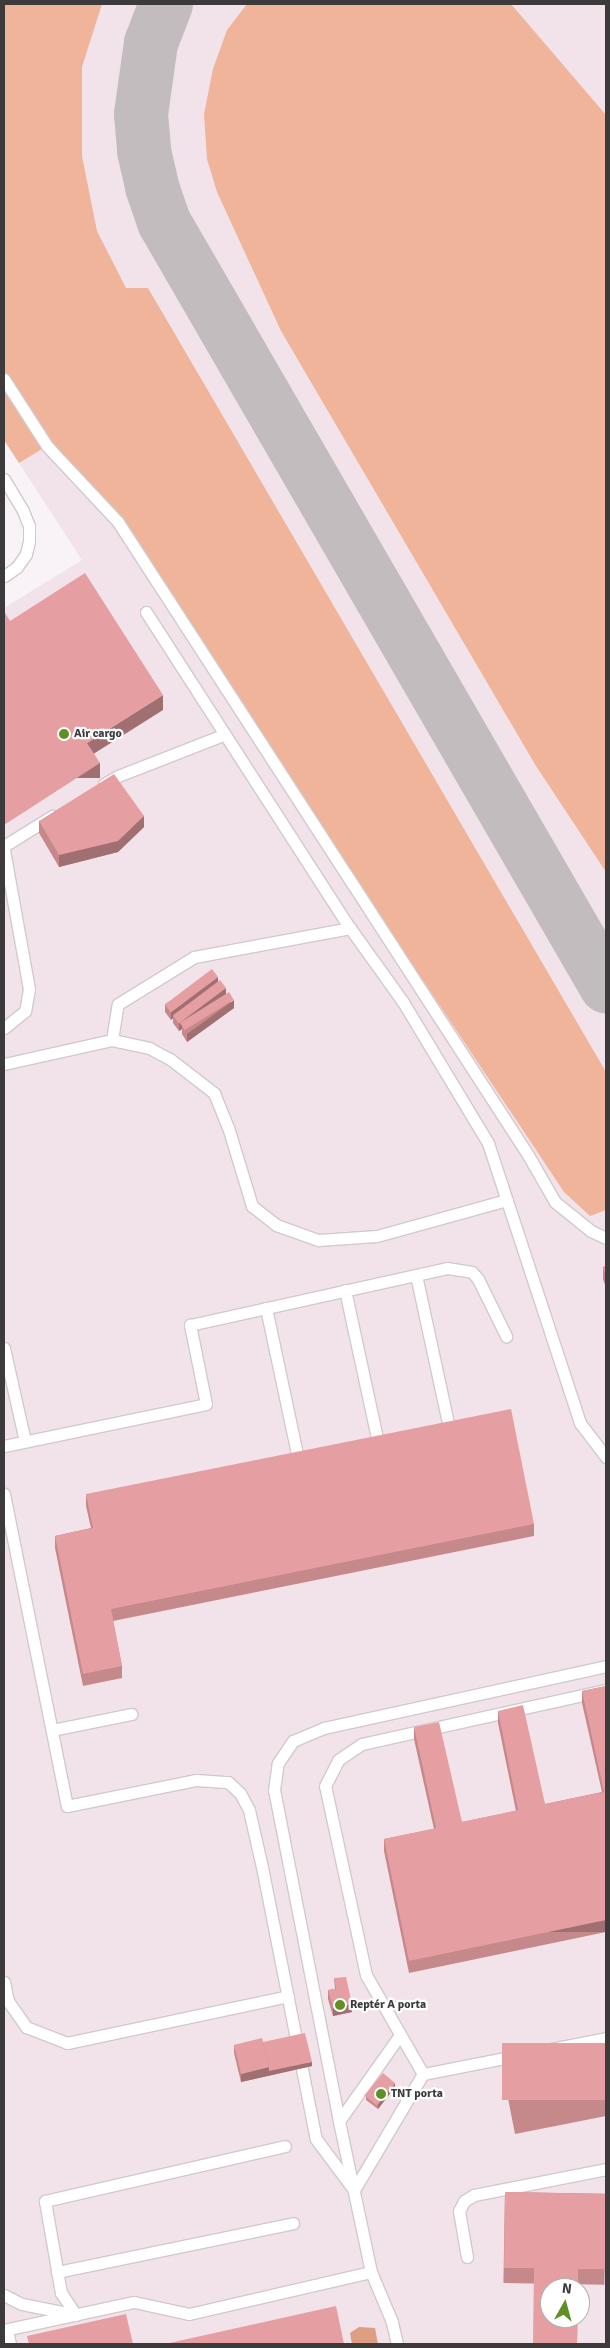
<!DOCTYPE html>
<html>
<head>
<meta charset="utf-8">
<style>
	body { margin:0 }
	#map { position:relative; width:610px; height:2348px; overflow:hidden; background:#f9f2f6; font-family:Signika,sans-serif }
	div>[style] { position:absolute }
	.built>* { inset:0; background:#f1e3e9 }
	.green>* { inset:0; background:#efb49a }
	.forest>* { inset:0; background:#dd9e83 }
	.taxiway>* { height:54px; margin:-27px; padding:0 27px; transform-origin:27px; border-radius:27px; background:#c2bcbf }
	.roads { filter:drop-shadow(1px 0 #d1cacd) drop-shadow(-1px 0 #d1cacd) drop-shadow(0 1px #d1cacd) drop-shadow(0 -1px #d1cacd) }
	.service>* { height:11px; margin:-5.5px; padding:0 5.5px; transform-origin:5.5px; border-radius:5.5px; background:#fff }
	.wall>* { inset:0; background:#c5888b; transform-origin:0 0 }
	.shaded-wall>* { inset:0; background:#a06f71; transform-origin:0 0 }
	.building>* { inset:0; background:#e59ea2; transform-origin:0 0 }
	.dots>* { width:14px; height:14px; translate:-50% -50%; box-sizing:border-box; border:2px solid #fff; border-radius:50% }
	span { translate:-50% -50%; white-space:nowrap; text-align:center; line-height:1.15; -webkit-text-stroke:4.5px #fff; paint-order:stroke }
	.poi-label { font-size:12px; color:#3d3a3b; font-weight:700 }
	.left { translate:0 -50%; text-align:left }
	.frame { position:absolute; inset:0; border:5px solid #3d3a3b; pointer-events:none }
	.north { position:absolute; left:540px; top:2278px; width:50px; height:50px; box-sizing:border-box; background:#fff; border:1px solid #b1b0b1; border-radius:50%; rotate:7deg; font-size:14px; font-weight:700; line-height:20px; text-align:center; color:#3d3a3b }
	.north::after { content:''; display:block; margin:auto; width:18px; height:22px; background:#5f8f25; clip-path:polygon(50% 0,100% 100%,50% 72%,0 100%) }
</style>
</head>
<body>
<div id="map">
	<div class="built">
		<i style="clip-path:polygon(evenodd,4px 4px,606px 4px,606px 2344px,4px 2344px,4px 608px,82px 560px,4px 440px,4px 4px,550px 2288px,580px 2288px,580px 2318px,550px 2318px,550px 2288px)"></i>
	</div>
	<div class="green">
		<i style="clip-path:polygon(4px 4px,102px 4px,82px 67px,82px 156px,97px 231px,126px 288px,148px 288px,606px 1072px,606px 1210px,590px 1216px,564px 1192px,118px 522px,47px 446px,19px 463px,4px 440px)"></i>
		<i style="clip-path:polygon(247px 4px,511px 4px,606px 115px,606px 872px,536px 766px,281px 331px,217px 192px,207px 159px,204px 114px,213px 69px,227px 30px)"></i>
	</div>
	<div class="forest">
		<i style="clip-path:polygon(359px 2327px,375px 2328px,378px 2344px,352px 2344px,350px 2333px)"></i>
	</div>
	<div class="taxiway">
		<i style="left:166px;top:4px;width:42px;rotate:111deg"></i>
		<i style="left:151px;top:43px;width:72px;rotate:98deg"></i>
		<i style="left:141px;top:114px;width:37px;rotate:85deg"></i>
		<i style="left:144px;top:151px;width:37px;rotate:77deg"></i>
		<i style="left:152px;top:187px;width:37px;rotate:71deg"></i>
		<i style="left:164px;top:222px;width:883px;rotate:59.95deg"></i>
	</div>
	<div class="roads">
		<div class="service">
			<i style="left:4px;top:379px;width:80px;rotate:57.3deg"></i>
			<i style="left:47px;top:446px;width:104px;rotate:46.9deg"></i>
			<i style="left:118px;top:522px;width:754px;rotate:57.07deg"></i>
			<i style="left:528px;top:1155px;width:54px;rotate:60.1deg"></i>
			<i style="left:555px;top:1202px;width:46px;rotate:38.9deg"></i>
			<i style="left:591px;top:1231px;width:17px;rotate:25deg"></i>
			<i style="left:4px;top:479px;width:37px;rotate:59deg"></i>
			<i style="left:23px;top:511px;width:16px;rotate:68deg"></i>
			<i style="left:29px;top:526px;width:15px;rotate:90deg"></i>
			<i style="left:29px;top:541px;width:13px;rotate:103deg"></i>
			<i style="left:26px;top:554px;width:16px;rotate:125deg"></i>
			<i style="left:17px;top:567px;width:16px;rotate:145deg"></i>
			<i style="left:146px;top:612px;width:376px;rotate:57.2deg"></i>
			<i style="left:350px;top:928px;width:91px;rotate:54.4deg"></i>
			<i style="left:403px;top:1002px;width:165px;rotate:58.9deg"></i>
			<i style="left:488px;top:1143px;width:295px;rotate:71.8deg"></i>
			<i style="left:580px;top:1423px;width:43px;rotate:52.6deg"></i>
			<i style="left:104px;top:784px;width:16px;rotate:-30deg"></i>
			<i style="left:118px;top:776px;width:113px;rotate:-21.3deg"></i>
			<i style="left:4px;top:846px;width:57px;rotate:-32deg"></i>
			<i style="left:4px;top:850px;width:141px;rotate:79.8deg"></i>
			<i style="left:29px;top:989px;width:22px;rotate:100deg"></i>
			<i style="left:25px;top:1011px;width:27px;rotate:141deg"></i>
			<i style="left:112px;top:1040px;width:36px;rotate:-81deg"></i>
			<i style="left:118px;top:1004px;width:89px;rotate:-31.7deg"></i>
			<i style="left:194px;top:957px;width:159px;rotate:-10.5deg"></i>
			<i style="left:4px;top:1064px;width:111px;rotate:-12.5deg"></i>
			<i style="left:112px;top:1040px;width:38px;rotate:12deg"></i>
			<i style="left:149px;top:1048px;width:24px;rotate:28deg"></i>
			<i style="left:170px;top:1059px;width:56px;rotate:37.7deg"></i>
			<i style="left:214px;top:1093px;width:37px;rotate:68deg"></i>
			<i style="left:228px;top:1127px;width:83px;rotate:73.1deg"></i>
			<i style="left:252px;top:1206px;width:31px;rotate:38deg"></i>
			<i style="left:276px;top:1225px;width:45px;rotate:19.7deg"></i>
			<i style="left:318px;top:1240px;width:59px;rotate:-3.9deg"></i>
			<i style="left:377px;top:1236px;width:135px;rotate:-15.5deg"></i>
			<i style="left:416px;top:1275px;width:157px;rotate:77.8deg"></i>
			<i style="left:345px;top:1290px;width:157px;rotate:77.8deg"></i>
			<i style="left:266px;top:1308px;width:153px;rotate:78deg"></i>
			<i style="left:4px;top:1348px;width:95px;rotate:77.3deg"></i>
			<i style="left:4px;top:1446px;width:206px;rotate:-11.7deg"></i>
			<i style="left:206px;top:1404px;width:81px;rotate:-101.4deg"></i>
			<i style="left:190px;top:1325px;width:263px;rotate:-12.5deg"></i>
			<i style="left:447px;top:1268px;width:25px;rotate:9deg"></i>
			<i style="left:472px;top:1272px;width:9px;rotate:49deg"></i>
			<i style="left:478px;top:1279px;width:64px;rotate:63.8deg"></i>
			<i style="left:4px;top:1494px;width:318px;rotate:78.6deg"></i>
			<i style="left:67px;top:1806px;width:132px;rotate:-11.4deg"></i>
			<i style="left:196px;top:1780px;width:32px;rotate:4deg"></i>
			<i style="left:228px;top:1782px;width:16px;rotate:43deg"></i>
			<i style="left:240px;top:1793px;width:19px;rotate:62deg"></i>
			<i style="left:249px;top:1810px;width:58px;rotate:77.2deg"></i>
			<i style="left:262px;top:1867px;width:277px;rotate:78.8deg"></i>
			<i style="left:316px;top:2139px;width:59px;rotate:53.3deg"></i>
			<i style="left:52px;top:1730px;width:81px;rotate:-11.4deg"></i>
			<i style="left:4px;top:1982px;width:19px;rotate:78deg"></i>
			<i style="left:8px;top:2001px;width:32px;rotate:55deg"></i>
			<i style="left:26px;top:2027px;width:44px;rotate:21.3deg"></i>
			<i style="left:67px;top:2043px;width:226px;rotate:-12deg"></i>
			<i style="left:423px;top:2074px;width:114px;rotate:-119.9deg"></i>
			<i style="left:366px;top:1975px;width:193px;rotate:-102.2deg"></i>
			<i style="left:325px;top:1786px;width:29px;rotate:-63deg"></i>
			<i style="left:338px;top:1760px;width:29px;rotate:-34deg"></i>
			<i style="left:362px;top:1744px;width:250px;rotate:-12.5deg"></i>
			<i style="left:339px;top:2121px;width:105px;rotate:-54.7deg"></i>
			<i style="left:354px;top:2190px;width:135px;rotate:-59.3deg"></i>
			<i style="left:423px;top:2074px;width:187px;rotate:-11.1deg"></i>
			<i style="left:467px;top:2257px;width:47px;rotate:-99.9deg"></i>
			<i style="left:459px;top:2211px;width:11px;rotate:-63deg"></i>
			<i style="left:464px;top:2201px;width:12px;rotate:-31deg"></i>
			<i style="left:474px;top:2195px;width:135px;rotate:-11.1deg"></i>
			<i style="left:57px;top:2272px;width:241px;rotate:-11.7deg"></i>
			<i style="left:4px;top:2295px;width:20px;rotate:27deg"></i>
			<i style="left:22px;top:2304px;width:51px;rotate:11.3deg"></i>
			<i style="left:76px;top:2315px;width:27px;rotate:-124deg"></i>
			<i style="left:61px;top:2293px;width:93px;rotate:-99.9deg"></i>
			<i style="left:45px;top:2201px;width:246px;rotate:-12.9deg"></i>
			<i style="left:4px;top:2330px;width:133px;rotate:-12.2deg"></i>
			<i style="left:134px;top:2302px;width:56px;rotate:12.3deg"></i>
			<i style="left:189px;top:2314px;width:187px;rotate:-13deg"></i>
			<i style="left:7px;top:2330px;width:14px;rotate:78deg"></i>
			<i style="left:397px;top:2344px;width:23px;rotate:-103deg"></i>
			<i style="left:392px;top:2322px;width:54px;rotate:-112.8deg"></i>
			<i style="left:371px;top:2272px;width:154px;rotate:-102deg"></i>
			<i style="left:339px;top:2121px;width:337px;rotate:-101.1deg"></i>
			<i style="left:274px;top:1790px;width:27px;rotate:-82deg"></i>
			<i style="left:278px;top:1763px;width:27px;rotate:-56deg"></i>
			<i style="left:293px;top:1741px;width:34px;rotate:-23deg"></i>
			<i style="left:324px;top:1728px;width:289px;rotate:-12.4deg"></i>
		</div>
	</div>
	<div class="wall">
		<i style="clip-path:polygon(39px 821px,144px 827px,118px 852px,59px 867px,39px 833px)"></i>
		<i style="clip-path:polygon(218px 982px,226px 994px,234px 1008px,187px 1042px,182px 1034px,182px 1029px,179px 1031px,173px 1023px,173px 1018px,171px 1020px,165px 1012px,165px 1004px)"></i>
		<i style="clip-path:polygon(606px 1266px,606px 1288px,603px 1279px,603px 1267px)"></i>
		<i style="clip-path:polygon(86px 1494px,534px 1524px,534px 1536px,113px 1621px,122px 1666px,122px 1678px,83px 1686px,55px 1548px,55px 1536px,91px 1528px,86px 1506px)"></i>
		<i style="clip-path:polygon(606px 1686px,606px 1932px,409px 1973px,384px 1851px,384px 1839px,434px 1829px,414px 1739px,414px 1727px,462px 1822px,516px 1811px,498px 1723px,498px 1711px,545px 1804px,602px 1792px,582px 1703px,582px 1691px)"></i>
		<i style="clip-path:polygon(334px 1978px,352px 2012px,333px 2016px,328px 1999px,328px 1990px,335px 1989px)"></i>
		<i style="clip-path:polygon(263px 2042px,312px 2066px,241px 2082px,234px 2053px,234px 2045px)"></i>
		<i style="clip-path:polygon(606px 2043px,606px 2116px,515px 2134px,504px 2078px,504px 2063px)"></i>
		<i style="clip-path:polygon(395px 2087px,378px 2109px,366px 2100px,366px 2096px)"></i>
		<i style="left:505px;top:2192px;width:101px;height:91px;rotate:1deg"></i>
	</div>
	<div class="shaded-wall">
		<i style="clip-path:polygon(163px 695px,163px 710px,87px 758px,87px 743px)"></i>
		<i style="left:100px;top:763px;width:15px;height:114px;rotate:90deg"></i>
		<i style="clip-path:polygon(144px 816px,144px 827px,118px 852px,59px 867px,59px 855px)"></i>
		<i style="clip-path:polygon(218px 977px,218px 985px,173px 1015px,173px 1018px,171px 1020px,171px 1011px)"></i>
		<i style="clip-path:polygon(226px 988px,226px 996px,182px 1026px,182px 1029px,179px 1031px,179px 1022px)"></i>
		<i style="clip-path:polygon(234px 1000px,234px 1008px,187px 1042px,187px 1034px)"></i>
		<i style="left:606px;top:1920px;width:12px;height:201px;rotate:90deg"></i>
		<i style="clip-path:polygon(352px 2004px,352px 2012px,333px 2016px,333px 2008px)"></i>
		<i style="clip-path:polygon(312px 2062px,312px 2066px,241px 2082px,241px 2074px,269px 2067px)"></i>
		<i style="clip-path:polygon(395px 2083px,395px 2087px,378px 2109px,378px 2105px)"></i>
	</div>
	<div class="building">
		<i style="clip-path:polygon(85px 573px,163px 695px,87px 743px,100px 763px,4px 825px,4px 611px,10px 621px)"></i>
		<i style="clip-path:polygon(114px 774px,144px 816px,118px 841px,59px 855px,39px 821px)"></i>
		<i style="left:212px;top:969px;width:10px;height:59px;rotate:53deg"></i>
		<i style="left:220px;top:980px;width:10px;height:59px;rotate:53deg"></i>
		<i style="left:229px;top:992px;width:9px;height:58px;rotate:58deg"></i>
		<i style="clip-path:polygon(606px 1266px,606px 1276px,603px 1267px)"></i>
		<i style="clip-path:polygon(511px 1409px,534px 1524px,111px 1609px,122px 1666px,83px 1674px,55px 1536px,93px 1528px,86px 1494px)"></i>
		<i style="clip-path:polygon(606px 1686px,606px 1920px,409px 1961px,384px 1839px,436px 1828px,414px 1727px,439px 1722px,462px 1822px,518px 1810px,498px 1711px,523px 1705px,545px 1804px,604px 1792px,582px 1691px)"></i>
		<i style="clip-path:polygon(346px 1977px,352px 2004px,333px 2008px,328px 1990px,336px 1989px,334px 1978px)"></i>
		<i style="clip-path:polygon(305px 2033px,312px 2062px,269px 2071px,269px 2067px,263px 2042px)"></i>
		<i style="left:262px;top:2038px;width:30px;height:29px;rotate:76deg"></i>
		<i style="left:606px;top:2043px;width:57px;height:104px;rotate:90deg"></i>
		<i style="left:383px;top:2073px;width:16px;height:29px;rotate:40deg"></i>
		<i style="clip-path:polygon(505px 2192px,606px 2194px,606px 2269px,578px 2269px,578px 2288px,550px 2288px,550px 2318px,578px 2318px,577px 2344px,533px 2344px,534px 2268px,504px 2268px)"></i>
		<i style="clip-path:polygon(336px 2306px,344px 2344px,165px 2344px)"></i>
		<i style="clip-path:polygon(126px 2314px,133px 2344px,29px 2344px,27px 2336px)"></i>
	</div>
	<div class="dots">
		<i style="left:64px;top:734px;background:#5f8f25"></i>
		<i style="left:340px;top:2005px;background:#5f8f25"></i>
		<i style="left:381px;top:2094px;background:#5f8f25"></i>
	</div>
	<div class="poi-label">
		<span class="left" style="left:74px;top:734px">Air cargo</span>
		<span class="left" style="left:350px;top:2005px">Reptér A porta</span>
		<span class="left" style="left:391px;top:2094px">TNT porta</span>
	</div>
	<div class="frame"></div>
	<div class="north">N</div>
</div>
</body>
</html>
